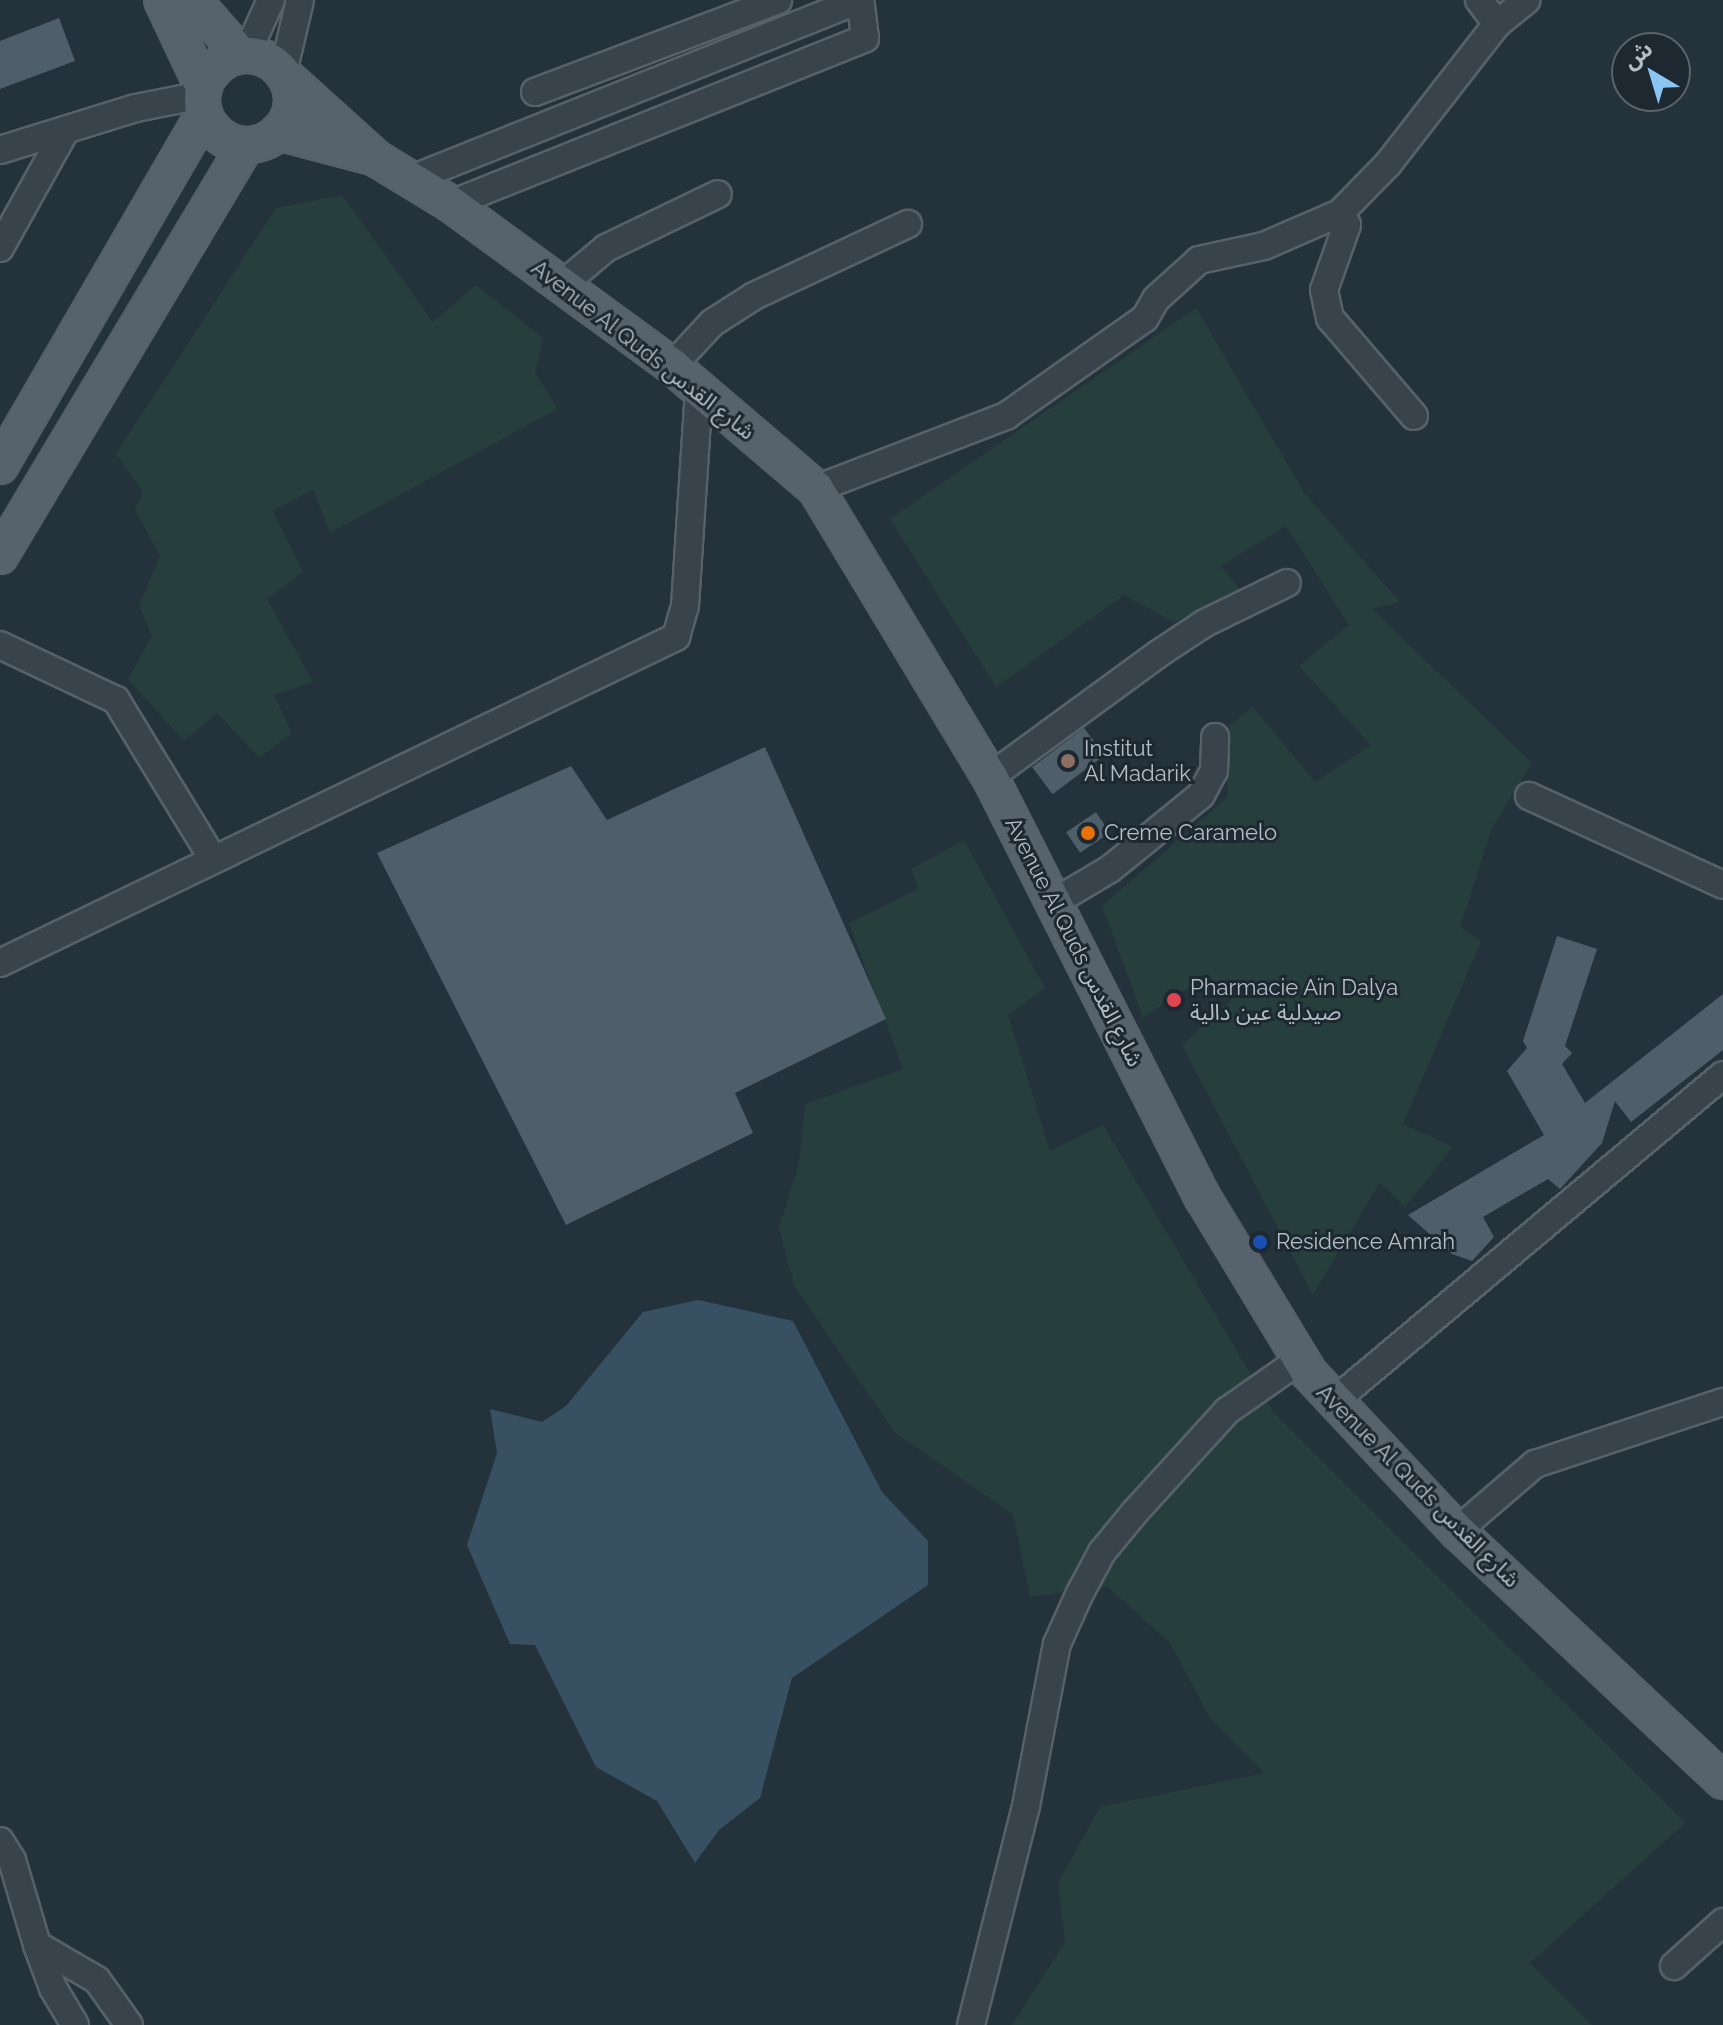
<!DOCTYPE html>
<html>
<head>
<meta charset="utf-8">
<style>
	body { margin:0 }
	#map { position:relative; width:1723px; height:2025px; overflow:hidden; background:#24323b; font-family:Raleway,"Noto Sans Arabic",sans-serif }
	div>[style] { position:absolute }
	.green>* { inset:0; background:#273f3c }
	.water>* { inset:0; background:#385162 }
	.building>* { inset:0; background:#4f5f69; transform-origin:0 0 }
	.roads { filter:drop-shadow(2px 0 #56616a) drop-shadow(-2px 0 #56616a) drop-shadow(0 2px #56616a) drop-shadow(0 -2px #56616a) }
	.minor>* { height:26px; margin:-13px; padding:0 13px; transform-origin:13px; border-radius:13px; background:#38434c }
	.major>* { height:34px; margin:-17px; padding:0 17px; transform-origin:17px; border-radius:17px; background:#56636c }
	.major>.ring { margin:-17px; padding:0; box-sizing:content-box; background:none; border:34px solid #56636c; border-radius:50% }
	.dots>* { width:22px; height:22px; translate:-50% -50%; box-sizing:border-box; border:4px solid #1d2831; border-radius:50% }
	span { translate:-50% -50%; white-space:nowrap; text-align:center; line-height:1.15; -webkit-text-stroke:6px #1d2831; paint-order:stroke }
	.street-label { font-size:22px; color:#b3bec7 }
	.poi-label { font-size:22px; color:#b3bec7 }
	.left { translate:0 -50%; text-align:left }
	.north { position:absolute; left:1611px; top:32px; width:80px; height:80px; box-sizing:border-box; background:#1d2831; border:2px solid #59646d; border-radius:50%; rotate:322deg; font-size:22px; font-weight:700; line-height:32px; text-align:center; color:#b3bec7 }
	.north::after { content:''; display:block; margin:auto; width:28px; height:36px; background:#8bc5f4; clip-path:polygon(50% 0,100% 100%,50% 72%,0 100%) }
</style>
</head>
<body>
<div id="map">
	<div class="green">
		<i style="clip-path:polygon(342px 195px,433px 322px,476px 285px,543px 338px,535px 371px,557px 409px,330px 533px,313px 489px,273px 511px,303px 572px,267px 599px,313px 682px,274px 695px,292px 733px,259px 758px,217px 713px,184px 741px,128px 679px,152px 636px,139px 606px,160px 556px,135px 510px,143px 492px,116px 454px,276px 208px)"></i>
		<i style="clip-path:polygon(1196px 308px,1305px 494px,1400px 602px,1372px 609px,1532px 763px,1492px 828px,1460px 927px,1481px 941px,1403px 1124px,1453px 1147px,1405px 1207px,1380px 1182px,1313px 1295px,1182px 1045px,1233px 998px,1207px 976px,1143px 1017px,1102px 906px,1228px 797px,1225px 729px,1253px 707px,1315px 782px,1371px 745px,1299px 666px,1349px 625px,1286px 526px,1221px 566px,1240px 590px,1174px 622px,1124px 595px,996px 687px,890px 519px)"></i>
		<i style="clip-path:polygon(964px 840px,1045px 988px,1008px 1015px,1050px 1151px,1103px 1125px,1273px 1412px,1685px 1823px,1530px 1963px,1592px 2025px,1012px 2025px,1065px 1942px,1058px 1883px,1100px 1807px,1264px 1773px,1210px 1718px,1170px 1643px,1108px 1587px,1030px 1597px,1013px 1514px,895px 1433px,795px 1287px,779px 1228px,799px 1163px,805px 1104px,903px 1069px,849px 923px,918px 889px,911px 869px)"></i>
	</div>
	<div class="water">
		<i style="clip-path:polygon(698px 1300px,793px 1321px,882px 1492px,928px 1541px,928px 1585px,792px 1678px,760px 1798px,719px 1830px,695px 1863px,657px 1801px,596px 1767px,535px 1645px,510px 1644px,467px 1545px,497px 1453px,490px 1409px,542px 1422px,566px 1406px,643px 1312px)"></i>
	</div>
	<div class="building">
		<i style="clip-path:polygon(59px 18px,75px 61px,0 89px,0 41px)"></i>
		<i style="left:1084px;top:728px;width:34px;height:65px;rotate:53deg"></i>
		<i style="clip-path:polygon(765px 747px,886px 1019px,735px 1093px,753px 1133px,566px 1225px,377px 853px,571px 766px,607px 820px)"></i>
		<i style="left:1096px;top:812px;width:25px;height:36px;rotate:56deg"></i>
		<i style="clip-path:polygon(1557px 936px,1597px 949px,1565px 1046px,1572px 1053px,1562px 1064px,1585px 1103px,1723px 994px,1723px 1050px,1631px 1122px,1615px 1101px,1602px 1143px,1560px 1189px,1548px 1179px,1483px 1217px,1494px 1237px,1472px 1261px,1452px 1254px,1408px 1215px,1544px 1135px,1507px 1071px,1527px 1048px,1523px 1041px)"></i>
	</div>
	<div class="roads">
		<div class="minor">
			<i style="left:1479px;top:0;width:30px;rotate:53deg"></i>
			<i style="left:246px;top:55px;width:60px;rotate:-65.6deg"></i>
			<i style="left:283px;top:73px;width:75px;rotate:-76.9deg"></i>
			<i style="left:535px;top:92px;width:260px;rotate:-20.7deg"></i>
			<i style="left:0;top:150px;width:142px;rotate:-17.2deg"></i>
			<i style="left:136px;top:108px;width:67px;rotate:-11.1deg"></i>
			<i style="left:409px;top:180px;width:486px;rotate:-21.8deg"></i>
			<i style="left:451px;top:204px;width:446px;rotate:-21.8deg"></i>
			<i style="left:865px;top:38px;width:38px;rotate:-97deg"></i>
			<i style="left:1340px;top:213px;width:14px;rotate:60deg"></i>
			<i style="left:1347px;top:225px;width:69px;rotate:109.5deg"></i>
			<i style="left:1324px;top:290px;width:29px;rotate:78deg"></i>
			<i style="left:1330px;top:318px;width:129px;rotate:49.4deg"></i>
			<i style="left:0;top:248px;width:129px;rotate:-60.9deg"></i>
			<i style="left:561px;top:286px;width:59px;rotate:-40.2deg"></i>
			<i style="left:606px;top:248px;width:124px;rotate:-25.7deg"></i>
			<i style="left:672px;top:366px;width:59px;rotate:-47.1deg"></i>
			<i style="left:712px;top:323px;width:50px;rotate:-32.7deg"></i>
			<i style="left:754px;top:296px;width:170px;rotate:-25.1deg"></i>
			<i style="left:816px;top:489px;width:204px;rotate:-21deg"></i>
			<i style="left:1006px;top:416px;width:170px;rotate:-35.2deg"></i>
			<i style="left:1145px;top:318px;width:22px;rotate:-60deg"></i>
			<i style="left:1156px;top:299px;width:58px;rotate:-42.2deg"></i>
			<i style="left:1199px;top:260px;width:66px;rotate:-12.2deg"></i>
			<i style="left:1264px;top:246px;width:83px;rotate:-23.5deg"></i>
			<i style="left:1340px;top:213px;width:69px;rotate:-45.6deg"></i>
			<i style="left:1388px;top:164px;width:177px;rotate:-52.1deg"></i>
			<i style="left:1497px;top:24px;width:38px;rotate:-39deg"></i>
			<i style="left:0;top:645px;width:128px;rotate:25.4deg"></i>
			<i style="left:116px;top:700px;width:186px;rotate:58.6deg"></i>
			<i style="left:990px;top:777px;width:208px;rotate:-36.2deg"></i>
			<i style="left:1158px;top:654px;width:56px;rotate:-33.4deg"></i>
			<i style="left:1205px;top:623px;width:91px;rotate:-26deg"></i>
			<i style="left:1529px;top:796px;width:213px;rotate:24.6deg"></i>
			<i style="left:1056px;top:901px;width:63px;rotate:-30.7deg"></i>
			<i style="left:1110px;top:869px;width:117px;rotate:-39.1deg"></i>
			<i style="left:1201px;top:795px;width:27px;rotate:-62deg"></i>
			<i style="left:1214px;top:771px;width:34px;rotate:-88deg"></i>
			<i style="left:0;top:963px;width:751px;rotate:-25.75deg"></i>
			<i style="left:676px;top:637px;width:32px;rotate:-74deg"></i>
			<i style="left:685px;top:606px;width:219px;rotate:-86.3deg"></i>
			<i style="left:1332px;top:1403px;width:510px;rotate:-39.99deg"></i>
			<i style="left:1457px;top:1531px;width:103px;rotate:-40.7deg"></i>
			<i style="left:1535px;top:1464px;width:198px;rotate:-18.3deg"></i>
			<i style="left:0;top:1841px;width:22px;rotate:58deg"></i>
			<i style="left:12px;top:1860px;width:89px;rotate:73.6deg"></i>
			<i style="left:37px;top:1945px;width:69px;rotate:30.3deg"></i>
			<i style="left:97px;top:1980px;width:55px;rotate:54.6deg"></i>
			<i style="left:37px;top:1945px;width:46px;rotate:69.6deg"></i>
			<i style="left:53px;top:1988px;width:43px;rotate:59.3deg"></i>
			<i style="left:1674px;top:1966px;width:66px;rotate:-41.9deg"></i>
			<i style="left:971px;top:2025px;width:226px;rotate:-75.9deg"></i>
			<i style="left:1026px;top:1806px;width:165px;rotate:-79.2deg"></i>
			<i style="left:1057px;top:1644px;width:54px;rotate:-65.8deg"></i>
			<i style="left:1079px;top:1595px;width:49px;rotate:-61.9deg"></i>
			<i style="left:1102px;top:1552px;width:52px;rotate:-50.5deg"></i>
			<i style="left:1135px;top:1512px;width:137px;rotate:-47.7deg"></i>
			<i style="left:1227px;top:1411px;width:90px;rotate:-35.1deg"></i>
		</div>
		<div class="major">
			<i style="left:162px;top:0;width:96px;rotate:64.8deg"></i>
			<i style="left:193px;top:0;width:73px;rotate:48.9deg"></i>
			<i class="ring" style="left:202px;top:55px;width:56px;height:56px"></i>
			<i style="left:285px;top:76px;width:124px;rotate:42.1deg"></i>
			<i style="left:377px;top:159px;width:87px;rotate:31.3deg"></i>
			<i style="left:451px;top:204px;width:274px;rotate:36.2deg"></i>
			<i style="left:672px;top:366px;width:189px;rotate:40.5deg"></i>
			<i style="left:816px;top:489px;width:336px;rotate:58.9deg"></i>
			<i style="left:990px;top:777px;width:472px;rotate:63.2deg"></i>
			<i style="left:1203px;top:1198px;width:205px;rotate:58.8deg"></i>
			<i style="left:1309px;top:1373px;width:216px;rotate:46.9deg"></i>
			<i style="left:1457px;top:1531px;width:365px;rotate:43.2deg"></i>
			<i style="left:278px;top:132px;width:94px;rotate:14.8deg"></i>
			<i style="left:0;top:466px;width:407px;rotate:-59.9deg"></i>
			<i style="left:0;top:556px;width:479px;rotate:-59.1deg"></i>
		</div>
	</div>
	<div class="dots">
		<i style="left:1068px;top:761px;background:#8d6e63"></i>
		<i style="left:1088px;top:833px;background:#e8710a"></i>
		<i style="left:1174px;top:1000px;background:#e0444e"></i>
		<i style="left:1260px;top:1242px;background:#1a4fb4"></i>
	</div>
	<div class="street-label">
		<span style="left:643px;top:350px;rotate:38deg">Avenue Al Quds شارع القدس</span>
		<span style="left:1074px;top:942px;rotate:63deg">Avenue Al Quds شارع القدس</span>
		<span style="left:1418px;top:1486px;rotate:45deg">Avenue Al Quds شارع القدس</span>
	</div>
	<div class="poi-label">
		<span class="left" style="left:1084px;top:761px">Institut<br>Al Madarik</span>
		<span class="left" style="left:1104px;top:833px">Creme Caramelo</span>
		<span class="left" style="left:1190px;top:1000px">Pharmacie Aïn Dalya<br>صيدلية عين دالية</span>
		<span class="left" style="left:1276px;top:1242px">Residence Amrah</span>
	</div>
	<div class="north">ش</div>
</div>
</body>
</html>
